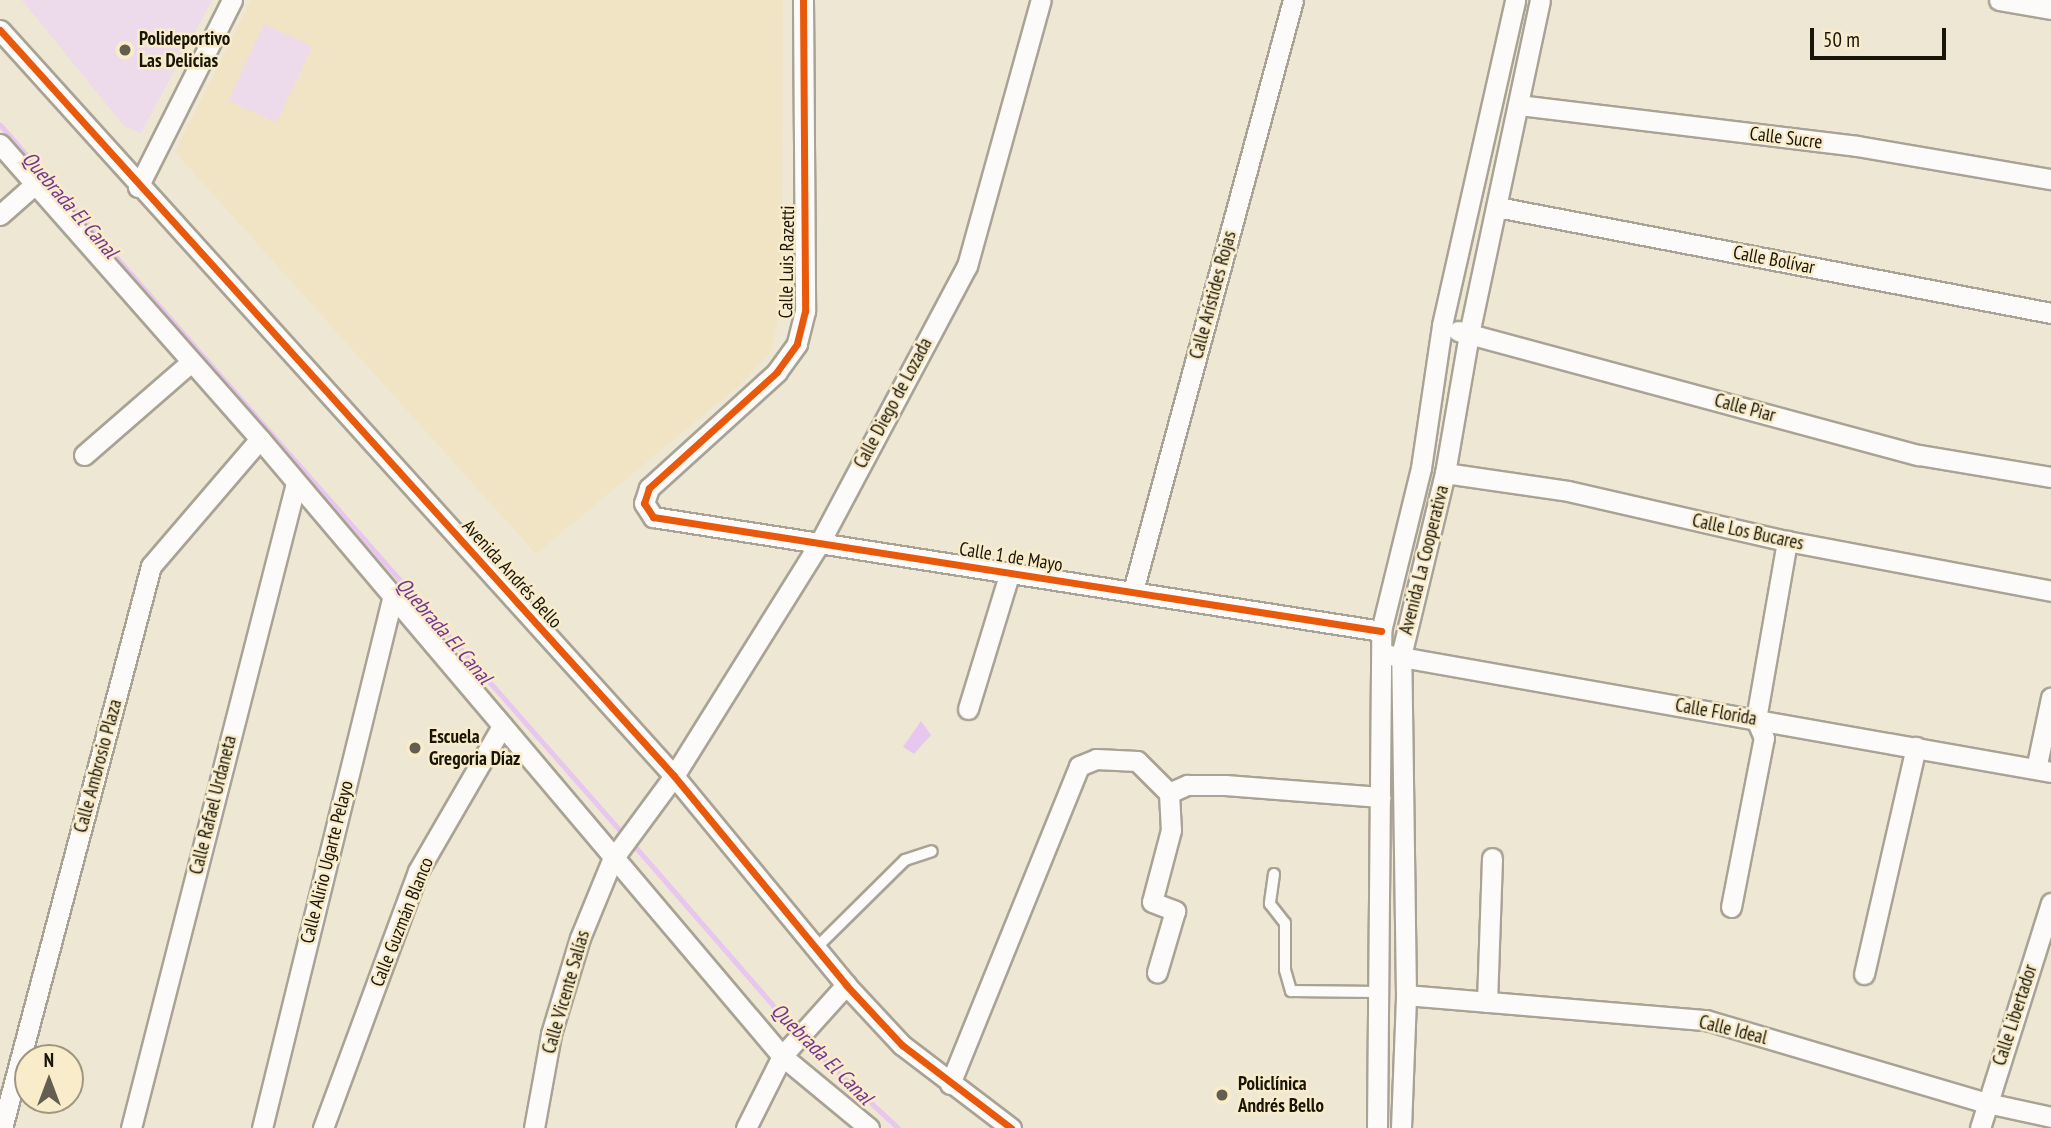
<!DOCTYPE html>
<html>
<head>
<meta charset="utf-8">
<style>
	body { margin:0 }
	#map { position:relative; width:2051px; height:1128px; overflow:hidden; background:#eee7d4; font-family:"PT Sans Narrow",sans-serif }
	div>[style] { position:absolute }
	.built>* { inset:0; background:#f0e4c5 }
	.green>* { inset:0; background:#eddaeb; transform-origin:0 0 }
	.water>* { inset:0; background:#e7c6ef }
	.stream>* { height:5px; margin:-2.5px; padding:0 2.5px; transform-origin:2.5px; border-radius:2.5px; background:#e7c6ef }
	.roads { filter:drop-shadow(2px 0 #a9a395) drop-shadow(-2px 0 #a9a395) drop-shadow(0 2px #a9a395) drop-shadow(0 -2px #a9a395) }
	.lane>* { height:10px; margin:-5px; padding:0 5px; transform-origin:5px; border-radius:5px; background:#fcfbf9 }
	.street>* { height:19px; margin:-9.5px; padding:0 9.5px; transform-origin:9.5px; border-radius:9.5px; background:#fcfbf9 }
	.cycleway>* { height:7px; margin:-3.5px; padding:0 3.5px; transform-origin:3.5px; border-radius:3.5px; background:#e8590c }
	.dots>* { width:19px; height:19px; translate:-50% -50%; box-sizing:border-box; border:4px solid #f8ecca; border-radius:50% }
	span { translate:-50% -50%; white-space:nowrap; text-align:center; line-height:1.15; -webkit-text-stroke:5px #f8ecca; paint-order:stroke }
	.poi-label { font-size:19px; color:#191509; font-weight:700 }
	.left { translate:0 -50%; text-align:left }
	.street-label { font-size:19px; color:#191509 }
	.water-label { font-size:21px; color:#763593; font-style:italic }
	.north { position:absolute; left:14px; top:1044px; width:70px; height:70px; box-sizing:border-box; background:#f8ecca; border:2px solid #9f967d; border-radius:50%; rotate:0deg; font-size:19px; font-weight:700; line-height:28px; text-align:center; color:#191509 }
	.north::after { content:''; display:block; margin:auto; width:24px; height:32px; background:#645e50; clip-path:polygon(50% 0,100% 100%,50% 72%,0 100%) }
	.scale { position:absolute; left:1810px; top:28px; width:136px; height:32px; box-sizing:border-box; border:4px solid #191509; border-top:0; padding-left:9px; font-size:21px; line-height:24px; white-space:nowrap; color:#191509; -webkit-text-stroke:5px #f8ecca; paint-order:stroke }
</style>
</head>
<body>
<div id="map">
	<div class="built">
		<i style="clip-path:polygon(251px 0,783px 0,782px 304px,771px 351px,742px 383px,536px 554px,175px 152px)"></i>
	</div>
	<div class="green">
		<i style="clip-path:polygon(22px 0,212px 0,141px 133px,124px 126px)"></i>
		<i style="left:264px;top:24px;width:53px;height:84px;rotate:25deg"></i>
	</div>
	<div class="water">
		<i style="clip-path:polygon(921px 721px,931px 735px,914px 754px,903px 747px)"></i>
	</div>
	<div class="stream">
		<i style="left:0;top:125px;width:945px;rotate:48.69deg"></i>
		<i style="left:631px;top:842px;width:253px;rotate:49deg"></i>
		<i style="left:803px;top:1040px;width:129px;rotate:42.8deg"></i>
	</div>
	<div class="roads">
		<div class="lane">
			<i style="left:1274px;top:874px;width:30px;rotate:98deg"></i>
			<i style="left:1270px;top:904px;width:24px;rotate:52deg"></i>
			<i style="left:1285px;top:923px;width:47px;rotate:90deg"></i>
			<i style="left:1285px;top:970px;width:22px;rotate:74deg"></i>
			<i style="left:1291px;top:991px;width:87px;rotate:0.7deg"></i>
			<i style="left:816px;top:948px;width:125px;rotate:-44.7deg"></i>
			<i style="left:905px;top:860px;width:28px;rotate:-18deg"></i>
		</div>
		<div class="street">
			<i style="left:803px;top:0;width:311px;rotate:89.6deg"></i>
			<i style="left:805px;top:311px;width:34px;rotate:104deg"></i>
			<i style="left:797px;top:344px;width:34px;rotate:126deg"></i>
			<i style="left:777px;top:372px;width:173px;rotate:137.8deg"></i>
			<i style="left:649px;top:488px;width:16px;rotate:108deg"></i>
			<i style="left:644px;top:503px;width:17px;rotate:57deg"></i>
			<i style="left:653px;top:517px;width:737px;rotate:8.9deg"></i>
			<i style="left:1999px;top:0;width:53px;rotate:9.8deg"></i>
			<i style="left:0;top:30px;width:1005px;rotate:47.9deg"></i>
			<i style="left:674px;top:776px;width:271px;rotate:50.5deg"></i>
			<i style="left:846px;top:985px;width:82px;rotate:47deg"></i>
			<i style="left:902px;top:1045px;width:137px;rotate:37.3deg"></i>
			<i style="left:1519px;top:105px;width:340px;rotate:6.9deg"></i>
			<i style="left:1857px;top:146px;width:197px;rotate:9.7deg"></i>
			<i style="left:0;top:144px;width:393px;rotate:48.6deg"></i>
			<i style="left:260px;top:439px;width:808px;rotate:49.77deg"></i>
			<i style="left:782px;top:1056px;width:113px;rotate:39.6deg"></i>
			<i style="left:138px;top:187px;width:209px;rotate:-63.3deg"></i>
			<i style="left:1497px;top:207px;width:564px;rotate:10.83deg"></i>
			<i style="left:0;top:215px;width:47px;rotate:-41.5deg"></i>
			<i style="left:1458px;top:331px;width:477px;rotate:15.1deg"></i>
			<i style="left:1919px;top:455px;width:134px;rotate:9.5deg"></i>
			<i style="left:84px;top:455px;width:142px;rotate:-41deg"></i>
			<i style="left:1445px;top:473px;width:124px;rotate:8.3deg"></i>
			<i style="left:1568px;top:491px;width:225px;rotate:12.9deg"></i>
			<i style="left:1787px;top:541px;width:269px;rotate:10.7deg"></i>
			<i style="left:1133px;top:591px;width:612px;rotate:-74.85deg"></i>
			<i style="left:1390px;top:655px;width:671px;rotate:10.04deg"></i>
			<i style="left:968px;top:709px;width:143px;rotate:-73deg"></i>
			<i style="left:2036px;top:769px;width:73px;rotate:-78.1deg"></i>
			<i style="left:1169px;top:793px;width:20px;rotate:-24deg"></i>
			<i style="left:1187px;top:785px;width:38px"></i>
			<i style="left:1225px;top:785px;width:156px;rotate:4.4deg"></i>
			<i style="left:1731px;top:907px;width:172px;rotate:-79deg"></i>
			<i style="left:1764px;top:738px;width:21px;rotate:-113deg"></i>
			<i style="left:1756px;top:719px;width:181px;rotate:-80.1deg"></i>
			<i style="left:1864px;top:974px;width:233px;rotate:-77.1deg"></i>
			<i style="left:1406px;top:995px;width:301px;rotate:4.8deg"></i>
			<i style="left:1706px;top:1020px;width:293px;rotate:16.5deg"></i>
			<i style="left:1987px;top:1103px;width:66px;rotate:12.3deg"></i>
			<i style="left:1487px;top:1002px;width:144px;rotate:-88deg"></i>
			<i style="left:950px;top:1084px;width:343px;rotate:-67.9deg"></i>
			<i style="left:1079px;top:766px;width:18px;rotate:-22deg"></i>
			<i style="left:1096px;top:759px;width:41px;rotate:2.8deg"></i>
			<i style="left:1137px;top:761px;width:45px;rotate:45deg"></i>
			<i style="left:1169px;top:793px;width:37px;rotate:87deg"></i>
			<i style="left:1171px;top:830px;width:74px;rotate:104.8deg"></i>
			<i style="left:1152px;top:902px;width:25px;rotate:21deg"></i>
			<i style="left:1175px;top:911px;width:64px;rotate:106.4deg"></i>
			<i style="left:2px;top:1128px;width:581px;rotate:-75.15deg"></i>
			<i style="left:151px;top:566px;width:167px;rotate:-49.4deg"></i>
			<i style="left:131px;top:1128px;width:666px;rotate:-75.65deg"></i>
			<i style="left:262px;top:1128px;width:549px;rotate:-76.19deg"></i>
			<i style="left:323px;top:1128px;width:274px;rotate:-69.7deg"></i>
			<i style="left:418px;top:871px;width:168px;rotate:-59.9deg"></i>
			<i style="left:534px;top:1128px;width:96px;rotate:-79.7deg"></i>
			<i style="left:551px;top:1034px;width:100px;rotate:-73.2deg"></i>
			<i style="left:580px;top:938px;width:84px;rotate:-67.7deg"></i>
			<i style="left:612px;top:860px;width:104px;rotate:-53.6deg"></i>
			<i style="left:674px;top:776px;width:274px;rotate:-58deg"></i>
			<i style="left:819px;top:544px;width:315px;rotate:-62deg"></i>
			<i style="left:967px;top:266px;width:276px;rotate:-74.5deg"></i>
			<i style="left:746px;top:1128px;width:80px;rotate:-63.4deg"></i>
			<i style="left:782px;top:1056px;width:96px;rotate:-48deg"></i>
			<i style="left:1377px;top:1128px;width:497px;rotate:-89.5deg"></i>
			<i style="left:1381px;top:631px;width:168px;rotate:-76.2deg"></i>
			<i style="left:1421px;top:468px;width:145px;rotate:-81.6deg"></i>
			<i style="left:1442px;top:325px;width:333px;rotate:-77.3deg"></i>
			<i style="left:1401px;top:1128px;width:133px;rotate:-87.8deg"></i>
			<i style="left:1406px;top:995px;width:339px;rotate:-90.8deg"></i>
			<i style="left:1401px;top:656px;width:188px;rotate:-76.5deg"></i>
			<i style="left:1445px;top:473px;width:141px;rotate:-80.2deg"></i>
			<i style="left:1469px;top:334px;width:341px;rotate:-78deg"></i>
			<i style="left:1980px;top:1128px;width:236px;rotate:-72.5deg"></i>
		</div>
	</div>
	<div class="cycleway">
		<i style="left:803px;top:0;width:311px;rotate:89.6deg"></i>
		<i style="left:805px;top:311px;width:34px;rotate:104deg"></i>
		<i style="left:797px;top:344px;width:34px;rotate:126deg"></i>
		<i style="left:777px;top:372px;width:173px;rotate:137.8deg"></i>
		<i style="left:649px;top:488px;width:16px;rotate:108deg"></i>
		<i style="left:644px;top:503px;width:17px;rotate:57deg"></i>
		<i style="left:653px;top:517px;width:737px;rotate:8.9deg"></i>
		<i style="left:0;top:30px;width:1005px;rotate:47.9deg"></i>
		<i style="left:674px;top:776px;width:271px;rotate:50.5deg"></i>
		<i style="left:846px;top:985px;width:82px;rotate:47deg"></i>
		<i style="left:902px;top:1045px;width:137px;rotate:37.3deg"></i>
	</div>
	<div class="dots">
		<i style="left:125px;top:50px;background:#645e50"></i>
		<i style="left:415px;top:748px;background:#645e50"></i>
		<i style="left:1222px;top:1095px;background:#645e50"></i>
	</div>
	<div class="poi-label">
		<span class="left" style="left:139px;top:50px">Polideportivo<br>Las Delicias</span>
		<span class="left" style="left:429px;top:748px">Escuela<br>Gregoria Díaz</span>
		<span class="left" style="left:1238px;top:1095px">Policlínica<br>Andrés Bello</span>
	</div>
	<div class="street-label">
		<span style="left:1786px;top:138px;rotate:7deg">Calle Sucre</span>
		<span style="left:1774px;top:260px;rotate:11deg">Calle Bolívar</span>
		<span style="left:787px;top:262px;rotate:-89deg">Calle Luis Razetti</span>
		<span style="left:1213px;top:295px;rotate:-75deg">Calle Arístides Rojas</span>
		<span style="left:893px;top:403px;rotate:-62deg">Calle Diego de Lozada</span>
		<span style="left:1745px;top:408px;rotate:15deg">Calle Piar</span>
		<span style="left:1748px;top:532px;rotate:12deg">Calle Los Bucares</span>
		<span style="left:1011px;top:557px;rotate:9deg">Calle 1 de Mayo</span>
		<span style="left:1424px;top:560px;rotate:-76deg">Avenida La Cooperativa</span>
		<span style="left:512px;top:574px;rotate:48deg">Avenida Andrés Bello</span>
		<span style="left:1716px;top:712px;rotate:10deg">Calle Florida</span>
		<span style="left:98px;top:766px;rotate:-75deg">Calle Ambrosio Plaza</span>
		<span style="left:213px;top:805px;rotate:-76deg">Calle Rafael Urdaneta</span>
		<span style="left:327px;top:862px;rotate:-76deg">Calle Alirio Ugarte Pelayo</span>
		<span style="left:402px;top:922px;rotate:-68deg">Calle Guzmán Blanco</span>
		<span style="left:566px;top:992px;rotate:-74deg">Calle Vicente Salías</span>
		<span style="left:2015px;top:1015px;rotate:-72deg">Calle Libertador</span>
		<span style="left:1733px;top:1030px;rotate:14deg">Calle Ideal</span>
	</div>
	<div class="water-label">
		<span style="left:70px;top:205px;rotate:49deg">Quebrada El Canal</span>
		<span style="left:444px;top:631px;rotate:49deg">Quebrada El Canal</span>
		<span style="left:822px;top:1054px;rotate:45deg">Quebrada El Canal</span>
	</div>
	<div class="north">N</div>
	<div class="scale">50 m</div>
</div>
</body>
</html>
